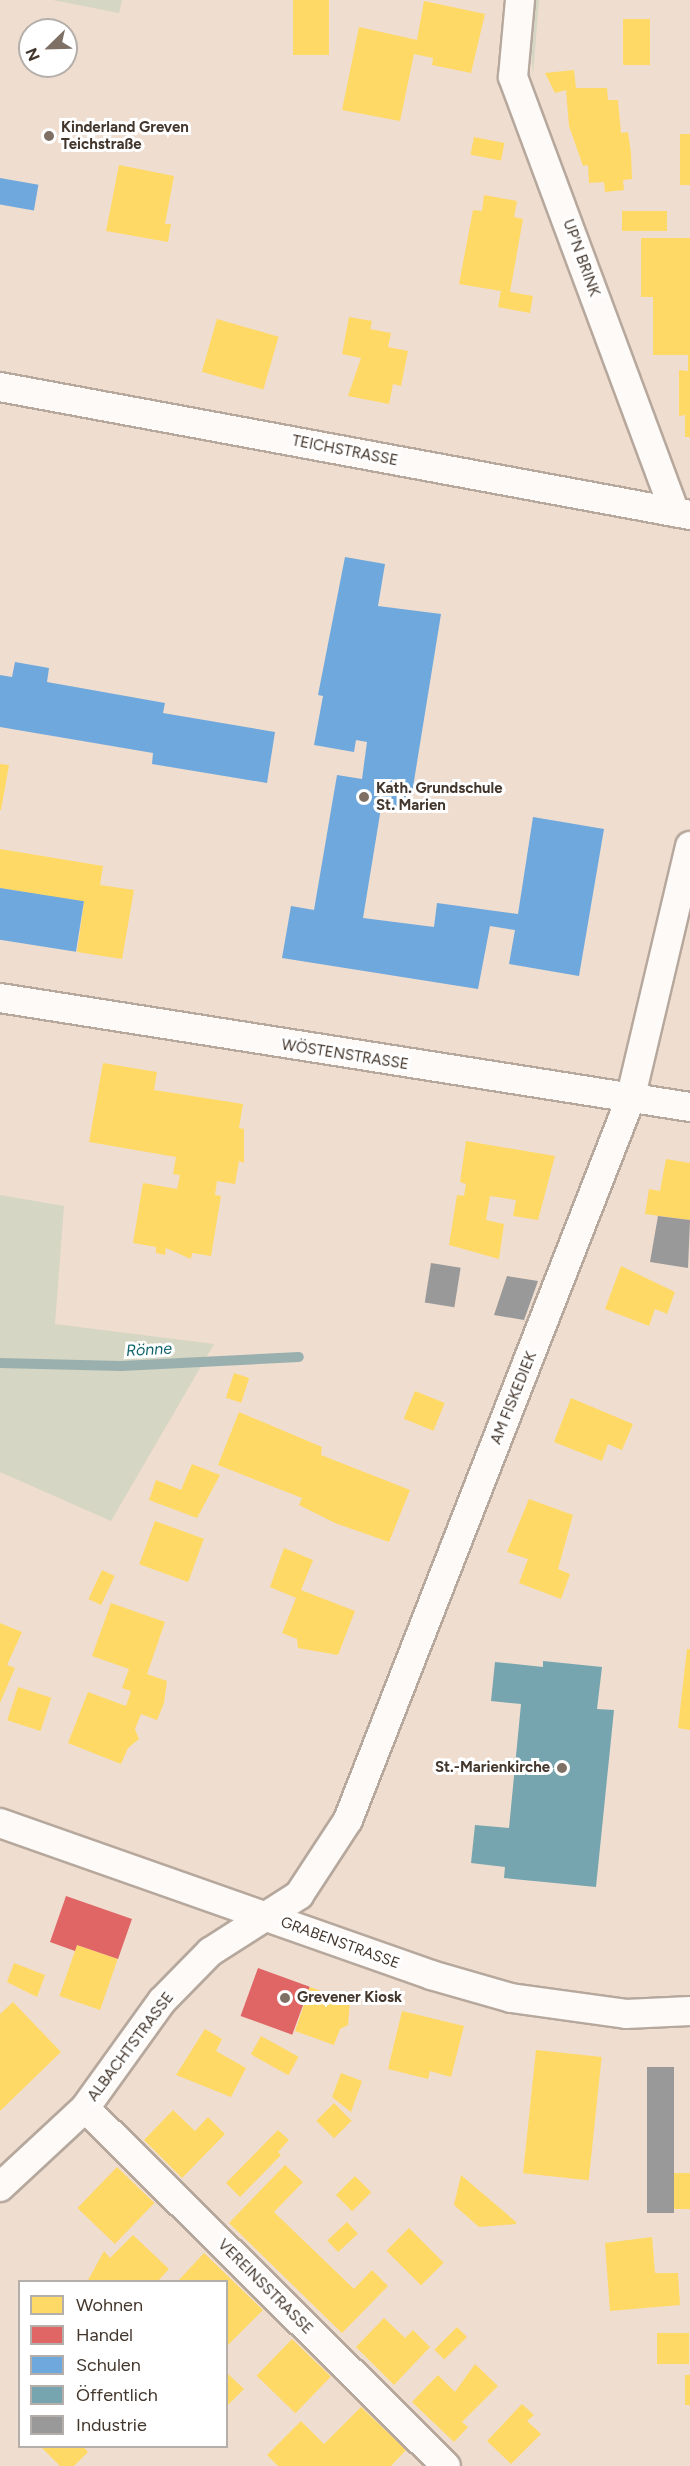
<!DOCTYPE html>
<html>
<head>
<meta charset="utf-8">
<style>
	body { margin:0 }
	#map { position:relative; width:690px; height:2466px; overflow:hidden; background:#efddcf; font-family:Figtree,sans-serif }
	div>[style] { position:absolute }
	.green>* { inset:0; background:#d5d6c3 }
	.homes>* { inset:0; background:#ffd966; transform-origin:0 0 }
	.shops>* { inset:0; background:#e06666; transform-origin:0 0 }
	.schools>* { inset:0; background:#6fa8dc; transform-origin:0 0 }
	.public>* { inset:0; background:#76a5af }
	.industry>* { inset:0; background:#999; transform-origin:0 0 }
	.stream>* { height:10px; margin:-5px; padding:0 5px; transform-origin:5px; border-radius:5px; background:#9ab0af }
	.roads { filter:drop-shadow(2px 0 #b6a89d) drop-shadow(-2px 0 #b6a89d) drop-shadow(0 2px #b6a89d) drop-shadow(0 -2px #b6a89d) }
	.street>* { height:28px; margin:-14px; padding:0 14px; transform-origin:14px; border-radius:14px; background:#fdfaf8 }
	.dots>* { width:16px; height:16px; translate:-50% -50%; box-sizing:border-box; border:3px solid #fff; border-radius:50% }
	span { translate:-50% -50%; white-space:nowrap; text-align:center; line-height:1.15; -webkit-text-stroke:6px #fff; paint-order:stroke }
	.poi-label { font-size:15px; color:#43362c; font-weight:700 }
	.left { translate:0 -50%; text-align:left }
	.right { translate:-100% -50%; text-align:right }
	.street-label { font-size:15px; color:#43362c }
	.water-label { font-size:16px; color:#0f636b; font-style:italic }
	.legend { position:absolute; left:18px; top:2280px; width:210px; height:168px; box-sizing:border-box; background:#fff; border:2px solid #b4afab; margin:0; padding:8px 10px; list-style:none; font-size:18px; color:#43362c }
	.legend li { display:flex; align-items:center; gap:12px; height:30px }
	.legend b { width:30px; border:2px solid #b4afab }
	.north { position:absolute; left:18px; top:18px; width:60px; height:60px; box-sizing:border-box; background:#fff; border:2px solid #b4afab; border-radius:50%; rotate:247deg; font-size:16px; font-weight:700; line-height:24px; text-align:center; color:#43362c }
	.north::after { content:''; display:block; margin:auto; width:21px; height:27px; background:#7f7065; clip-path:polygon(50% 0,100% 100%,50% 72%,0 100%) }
</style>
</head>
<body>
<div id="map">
	<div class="green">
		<i style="clip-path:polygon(53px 0,122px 0,119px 13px)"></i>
		<i style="clip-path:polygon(526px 0,539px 0,533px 75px)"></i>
		<i style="clip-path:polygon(0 1195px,64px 1206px,55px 1324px,214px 1344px,111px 1521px,0 1472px)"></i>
	</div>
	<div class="homes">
		<i style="left:293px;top:0;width:36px;height:55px"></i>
		<i style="clip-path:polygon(424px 1px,485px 14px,471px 73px,432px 65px,433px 58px,414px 54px,400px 121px,342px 110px,359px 27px,417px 40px)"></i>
		<i style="left:623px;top:19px;width:27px;height:46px"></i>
		<i style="clip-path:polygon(574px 70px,576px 88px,607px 88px,608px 100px,618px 100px,621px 133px,628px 132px,631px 153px,632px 179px,623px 180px,624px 190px,605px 192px,604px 182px,589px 183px,588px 165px,583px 166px,569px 126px,566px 90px,555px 93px,545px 73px)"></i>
		<i style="left:680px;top:134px;width:10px;height:51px"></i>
		<i style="left:474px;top:137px;width:31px;height:18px;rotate:11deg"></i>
		<i style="clip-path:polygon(119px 165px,174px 176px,165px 224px,171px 224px,168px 242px,106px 231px)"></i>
		<i style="clip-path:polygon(484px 195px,517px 201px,514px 217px,523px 219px,510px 292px,533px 296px,530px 313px,498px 307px,501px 291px,459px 284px,473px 210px,482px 211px)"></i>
		<i style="left:622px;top:211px;width:45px;height:20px"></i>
		<i style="clip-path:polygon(641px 238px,690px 238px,690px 437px,685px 437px,685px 415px,679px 416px,679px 370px,688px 371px,688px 355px,653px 355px,653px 297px,641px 297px)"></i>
		<i style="clip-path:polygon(349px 317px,372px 321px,370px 329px,391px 333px,388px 347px,408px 351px,401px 386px,393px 384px,389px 404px,348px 396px,361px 358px,342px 354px)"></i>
		<i style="left:217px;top:319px;width:64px;height:55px;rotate:16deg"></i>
		<i style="clip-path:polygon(0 764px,9px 765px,1px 810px,0 810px)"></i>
		<i style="clip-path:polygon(0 849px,103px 866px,100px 885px,134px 890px,122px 959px,77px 952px,84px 902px,0 888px)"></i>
		<i style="clip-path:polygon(103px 1063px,157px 1072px,154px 1090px,243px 1104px,239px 1128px,244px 1129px,244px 1163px,239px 1161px,235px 1184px,217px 1181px,215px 1195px,221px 1196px,211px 1256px,192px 1253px,191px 1259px,166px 1248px,165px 1255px,156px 1253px,156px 1247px,133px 1243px,143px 1183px,177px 1189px,180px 1175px,173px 1174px,176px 1157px,89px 1142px)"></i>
		<i style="clip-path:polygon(466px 1141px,555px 1156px,538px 1220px,513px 1216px,516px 1200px,490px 1196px,486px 1220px,504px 1224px,499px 1259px,449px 1245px,457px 1195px,464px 1196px,466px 1184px,460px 1182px)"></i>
		<i style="clip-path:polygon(666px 1159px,690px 1163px,690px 1220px,645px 1214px,649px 1189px,660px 1191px)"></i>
		<i style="clip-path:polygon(621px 1266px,675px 1292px,667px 1314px,655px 1309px,649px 1326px,605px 1309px)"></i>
		<i style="left:234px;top:1373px;width:16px;height:26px;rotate:18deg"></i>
		<i style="left:415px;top:1391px;width:32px;height:30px;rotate:22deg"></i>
		<i style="clip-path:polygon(571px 1398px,633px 1424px,622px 1450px,608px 1444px,602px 1461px,554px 1442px)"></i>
		<i style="clip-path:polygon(239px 1412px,322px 1447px,321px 1455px,410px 1490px,389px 1542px,335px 1523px,299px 1505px,302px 1498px,218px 1465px)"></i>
		<i style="clip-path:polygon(192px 1464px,220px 1475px,197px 1518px,149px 1500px,156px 1480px,181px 1490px)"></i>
		<i style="clip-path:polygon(529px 1499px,573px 1515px,558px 1569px,570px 1574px,561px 1599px,519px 1583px,528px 1559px,507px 1552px)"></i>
		<i style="left:155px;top:1521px;width:52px;height:46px;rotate:20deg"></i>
		<i style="clip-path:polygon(284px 1548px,313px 1560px,301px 1590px,355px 1611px,338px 1655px,298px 1648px,297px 1639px,282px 1633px,296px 1598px,270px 1587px)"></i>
		<i style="left:102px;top:1570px;width:14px;height:32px;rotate:25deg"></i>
		<i style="clip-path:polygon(111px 1603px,165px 1622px,147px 1674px,167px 1681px,164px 1703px,157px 1720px,141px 1714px,135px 1729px,139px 1739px,128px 1748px,121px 1764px,68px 1743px,88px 1692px,126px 1706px,131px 1691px,122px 1688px,129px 1669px,92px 1656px)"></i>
		<i style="clip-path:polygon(0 1623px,22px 1632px,7px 1665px,15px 1668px,0 1703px)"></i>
		<i style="clip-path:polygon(687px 1649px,690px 1649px,690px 1730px,678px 1728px)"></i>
		<i style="left:18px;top:1687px;width:35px;height:35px;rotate:18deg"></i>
		<i style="left:77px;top:1945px;width:43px;height:54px;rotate:19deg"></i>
		<i style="clip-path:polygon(14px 1963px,45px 1975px,37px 1997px,7px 1982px)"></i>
		<i style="clip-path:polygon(310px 1987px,350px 2001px,348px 2025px,340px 2029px,334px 2045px,295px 2031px)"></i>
		<i style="clip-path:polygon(13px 2002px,61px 2052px,0 2111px,0 2014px)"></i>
		<i style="clip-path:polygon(402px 2011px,464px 2026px,451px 2077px,430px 2071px,428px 2079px,388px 2069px)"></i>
		<i style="clip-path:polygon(205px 2029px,222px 2039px,216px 2051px,246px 2068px,231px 2097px,176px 2075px)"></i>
		<i style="left:261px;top:2036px;width:43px;height:21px;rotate:29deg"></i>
		<i style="left:536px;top:2050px;width:66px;height:124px;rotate:6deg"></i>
		<i style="clip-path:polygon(341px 2073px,362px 2081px,351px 2112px,332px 2097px)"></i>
		<i style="left:334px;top:2103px;width:25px;height:25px;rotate:45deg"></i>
		<i style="clip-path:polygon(173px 2110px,195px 2131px,208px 2117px,225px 2134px,182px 2178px,144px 2140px)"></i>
		<i style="clip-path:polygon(278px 2130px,289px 2140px,278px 2152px,281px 2155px,240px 2197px,226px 2183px)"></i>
		<i style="clip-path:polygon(285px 2165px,303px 2182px,274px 2212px,354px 2289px,372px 2270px,388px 2286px,342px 2333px,229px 2223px)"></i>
		<i style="left:117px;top:2167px;width:52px;height:57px;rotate:44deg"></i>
		<i style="left:690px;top:2173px;width:36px;height:16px;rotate:90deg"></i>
		<i style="clip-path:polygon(461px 2175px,516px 2222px,516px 2224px,479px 2227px,454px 2205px)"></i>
		<i style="left:355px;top:2176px;width:23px;height:27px;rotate:45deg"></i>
		<i style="left:347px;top:2222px;width:16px;height:27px;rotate:47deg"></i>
		<i style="left:409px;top:2228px;width:49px;height:32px;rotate:45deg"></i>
		<i style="clip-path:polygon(133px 2235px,169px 2269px,157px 2282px,87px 2282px,104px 2251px,110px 2258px)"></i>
		<i style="clip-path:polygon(652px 2237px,655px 2273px,678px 2273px,680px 2305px,610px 2311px,605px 2243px)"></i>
		<i style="clip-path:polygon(204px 2253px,263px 2310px,226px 2347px,226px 2282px,177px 2282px)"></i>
		<i style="clip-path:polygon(384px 2318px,405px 2338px,413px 2330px,430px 2347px,394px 2385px,356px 2347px)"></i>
		<i style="left:457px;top:2327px;width:14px;height:32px;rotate:45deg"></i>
		<i style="left:689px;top:2333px;width:31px;height:32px;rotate:90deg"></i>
		<i style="left:292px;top:2339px;width:54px;height:51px;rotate:44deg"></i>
		<i style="clip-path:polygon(475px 2364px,498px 2386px,462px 2422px,468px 2427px,454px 2442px,412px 2402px,438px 2375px,455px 2392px)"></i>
		<i style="clip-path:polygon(226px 2372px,244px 2389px,226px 2407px)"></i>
		<i style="left:685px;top:2375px;width:5px;height:30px"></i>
		<i style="clip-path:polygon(522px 2404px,534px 2415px,527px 2421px,541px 2434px,511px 2464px,487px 2441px)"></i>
		<i style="clip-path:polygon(361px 2407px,406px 2450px,391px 2466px,278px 2466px,267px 2455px,301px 2421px,324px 2444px)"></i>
		<i style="clip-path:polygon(40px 2446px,83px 2446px,88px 2452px,74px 2466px,60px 2466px)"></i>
	</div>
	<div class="shops">
		<i style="clip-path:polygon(66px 1896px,132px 1919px,118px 1959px,77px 1945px,75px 1951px,50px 1942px)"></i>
		<i style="left:258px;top:1968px;width:55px;height:51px;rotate:20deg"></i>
	</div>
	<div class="schools">
		<i style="left:0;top:178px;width:39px;height:26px;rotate:10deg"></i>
		<i style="clip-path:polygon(345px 557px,385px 564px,378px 606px,441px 614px,409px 812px,381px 808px,363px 918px,434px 927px,437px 903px,518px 914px,533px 817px,604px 829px,579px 976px,509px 964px,515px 930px,490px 926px,478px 989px,282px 958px,291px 906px,314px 910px,337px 775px,362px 779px,367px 742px,356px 740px,354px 752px,314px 745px,323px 696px,318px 695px)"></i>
		<i style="clip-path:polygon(15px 662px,49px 668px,47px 682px,165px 703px,163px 713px,275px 732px,267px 783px,152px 764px,153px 753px,0 727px,0 675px,12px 677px)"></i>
		<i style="left:0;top:888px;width:85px;height:51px;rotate:9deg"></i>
	</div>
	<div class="public">
		<i style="clip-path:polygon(543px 1661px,602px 1667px,597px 1709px,614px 1710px,596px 1887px,504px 1878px,505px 1867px,471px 1863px,475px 1825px,509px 1828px,521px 1704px,491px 1701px,495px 1662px,543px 1667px)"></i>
	</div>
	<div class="industry">
		<i style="clip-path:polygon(658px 1216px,690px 1220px,688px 1268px,650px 1262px)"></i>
		<i style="left:431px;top:1263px;width:30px;height:40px;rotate:9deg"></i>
		<i style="clip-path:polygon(507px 1276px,538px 1281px,524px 1320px,494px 1315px)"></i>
		<i style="left:647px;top:2067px;width:27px;height:146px"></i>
	</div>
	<div class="stream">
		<i style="left:0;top:1363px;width:121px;rotate:1.4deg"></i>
		<i style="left:121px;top:1366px;width:178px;rotate:-2.9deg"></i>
	</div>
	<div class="roads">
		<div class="street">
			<i style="left:520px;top:0;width:77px;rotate:95.2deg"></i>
			<i style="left:513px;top:77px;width:464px;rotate:69.6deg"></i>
			<i style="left:0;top:387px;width:702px;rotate:10.51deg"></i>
			<i style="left:0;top:998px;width:699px;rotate:8.98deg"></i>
			<i style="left:0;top:1823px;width:457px;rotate:19.4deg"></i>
			<i style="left:431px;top:1975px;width:83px;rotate:16deg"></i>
			<i style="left:511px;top:1998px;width:116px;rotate:7.9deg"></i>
			<i style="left:626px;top:2014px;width:64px;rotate:-2.7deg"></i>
			<i style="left:85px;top:2108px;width:508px;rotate:44.76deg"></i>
			<i style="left:0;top:2187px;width:116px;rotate:-42.9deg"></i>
			<i style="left:85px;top:2108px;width:132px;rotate:-54.3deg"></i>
			<i style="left:162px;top:2001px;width:69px;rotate:-45.6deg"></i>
			<i style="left:210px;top:1952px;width:106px;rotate:-32.6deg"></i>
			<i style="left:299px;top:1895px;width:90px;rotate:-56.8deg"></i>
			<i style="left:348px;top:1820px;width:773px;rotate:-68.61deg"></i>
			<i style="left:630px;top:1100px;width:261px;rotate:-76.7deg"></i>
		</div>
	</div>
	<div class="dots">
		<i style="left:49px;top:136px;background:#7f7065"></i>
		<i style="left:364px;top:797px;background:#7f7065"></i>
		<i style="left:562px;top:1768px;background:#7f7065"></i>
		<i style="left:285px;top:1998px;background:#7f7065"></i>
	</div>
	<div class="poi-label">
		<span class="left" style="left:61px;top:136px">Kinderland Greven<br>Teichstraße</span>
		<span class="left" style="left:376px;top:797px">Kath. Grundschule<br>St. Marien</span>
		<span class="right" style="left:550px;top:1768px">St.-Marienkirche</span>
		<span class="left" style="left:297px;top:1998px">Grevener Kiosk</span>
	</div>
	<div class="street-label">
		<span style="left:581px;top:258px;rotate:70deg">UP'N BRINK</span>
		<span style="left:345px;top:451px;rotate:11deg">TEICHSTRASSE</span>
		<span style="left:345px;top:1055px;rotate:9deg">WÖSTENSTRASSE</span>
		<span style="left:514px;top:1398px;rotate:-68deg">AM FISKEDIEK</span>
		<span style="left:340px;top:1943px;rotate:20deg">GRABENSTRASSE</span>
		<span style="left:131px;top:2047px;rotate:-53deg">ALBACHTSTRASSE</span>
		<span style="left:265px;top:2287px;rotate:45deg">VEREINSSTRASSE</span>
	</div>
	<div class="water-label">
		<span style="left:149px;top:1350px;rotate:-3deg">Rönne</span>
	</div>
	<ul class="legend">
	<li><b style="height:16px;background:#ffd966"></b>Wohnen</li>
	<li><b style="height:16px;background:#e06666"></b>Handel</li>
	<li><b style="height:16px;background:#6fa8dc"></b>Schulen</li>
	<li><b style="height:16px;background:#76a5af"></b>Öffentlich</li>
	<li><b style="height:16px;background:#999"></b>Industrie</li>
	</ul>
	<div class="north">N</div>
</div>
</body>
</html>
